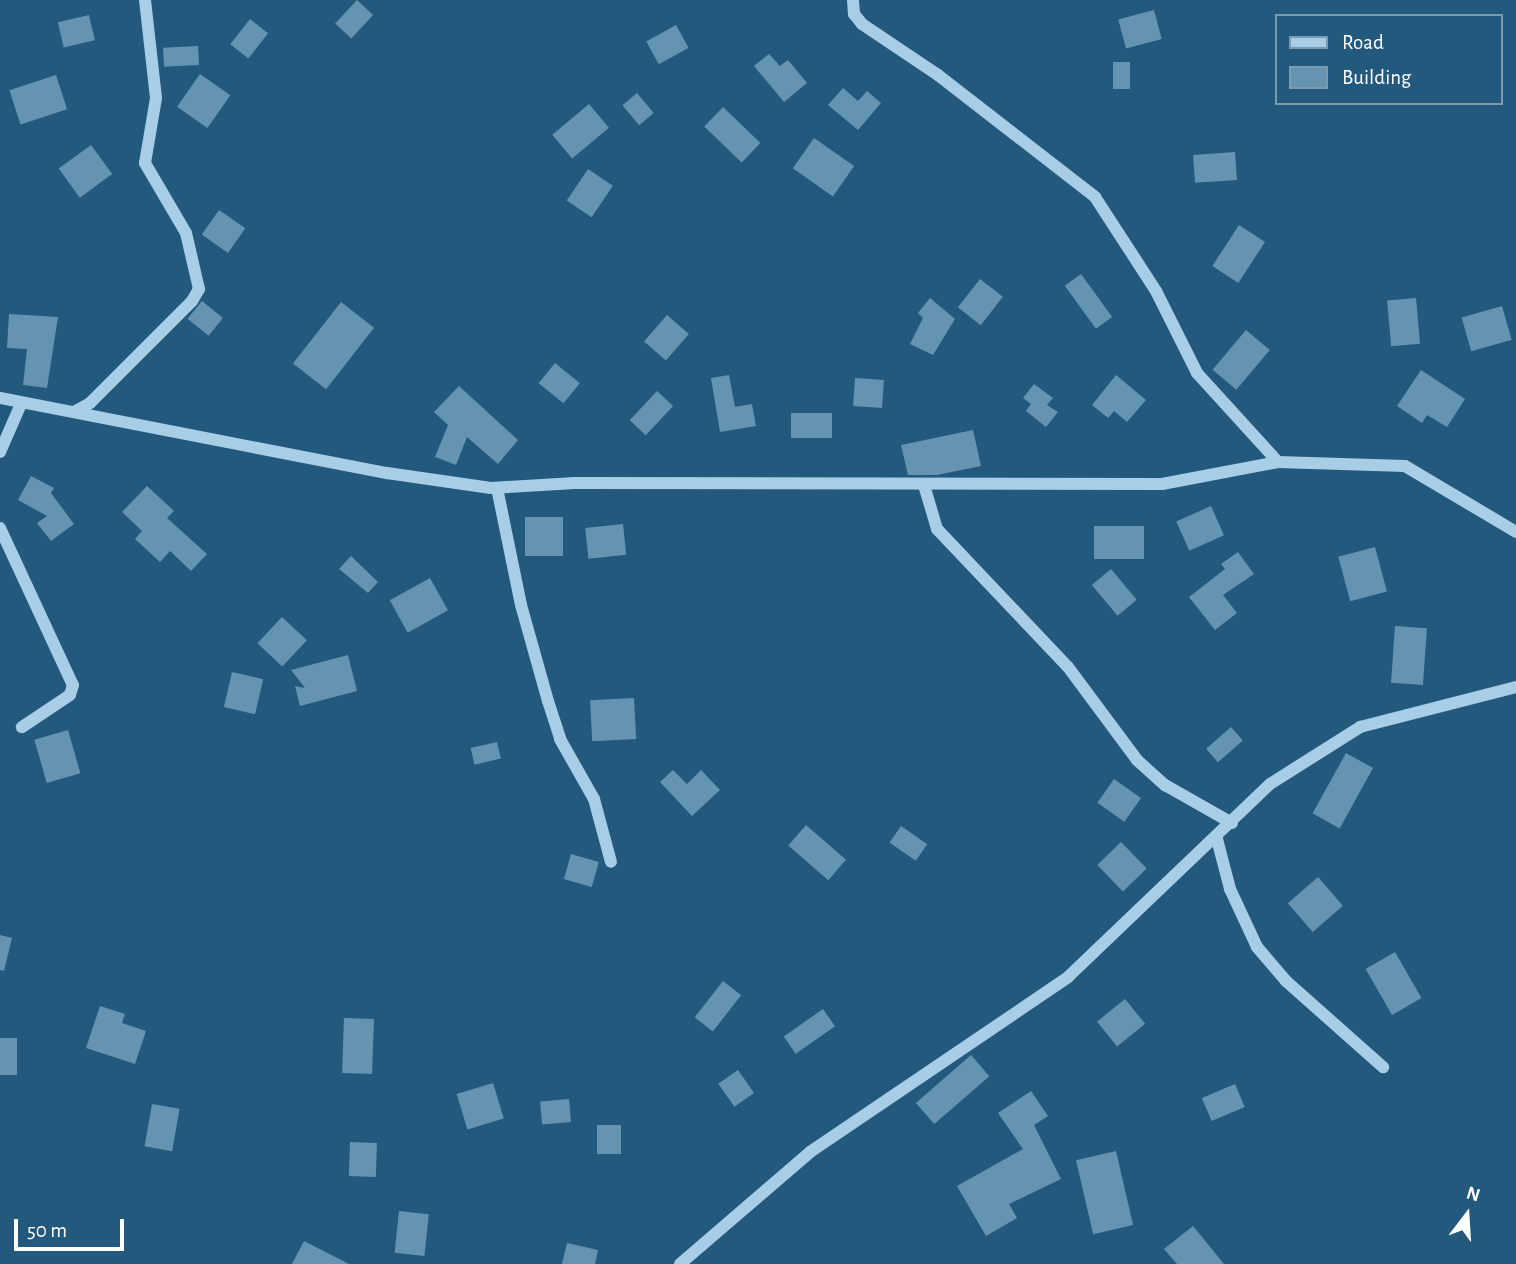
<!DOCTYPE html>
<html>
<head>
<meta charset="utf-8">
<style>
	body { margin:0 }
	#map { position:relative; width:1516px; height:1264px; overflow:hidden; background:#23597d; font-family:"Alegreya Sans",sans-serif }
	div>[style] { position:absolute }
	.building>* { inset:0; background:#6494b2; transform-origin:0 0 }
	.minor>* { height:12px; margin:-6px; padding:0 6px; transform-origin:6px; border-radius:6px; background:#a7cee6 }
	span { translate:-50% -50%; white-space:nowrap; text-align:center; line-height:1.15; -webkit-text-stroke:5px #23597d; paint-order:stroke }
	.legend { position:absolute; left:1275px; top:14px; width:228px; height:91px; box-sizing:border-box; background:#23597d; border:2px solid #7b9bb1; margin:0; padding:9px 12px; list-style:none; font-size:21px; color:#fff }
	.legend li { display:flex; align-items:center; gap:14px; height:35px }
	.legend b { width:35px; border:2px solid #7b9bb1 }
	.north { position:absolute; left:1432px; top:1180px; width:70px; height:70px; -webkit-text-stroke:5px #23597d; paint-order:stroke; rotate:17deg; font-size:19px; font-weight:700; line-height:28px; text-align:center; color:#fff }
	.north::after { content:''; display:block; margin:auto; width:24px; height:32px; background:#fff; clip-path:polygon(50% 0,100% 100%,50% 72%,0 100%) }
	.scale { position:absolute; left:14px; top:1219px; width:110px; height:32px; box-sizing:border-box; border:4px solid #fff; border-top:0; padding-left:9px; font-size:21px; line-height:24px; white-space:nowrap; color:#fff; -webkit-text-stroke:5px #23597d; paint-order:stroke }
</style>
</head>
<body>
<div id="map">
	<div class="building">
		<i style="left:357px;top:0;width:22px;height:32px;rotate:43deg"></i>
		<i style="left:1154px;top:10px;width:30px;height:37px;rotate:75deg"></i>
		<i style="left:89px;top:15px;width:26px;height:32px;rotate:77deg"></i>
		<i style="left:250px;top:19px;width:23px;height:32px;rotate:38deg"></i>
		<i style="left:676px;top:25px;width:26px;height:34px;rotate:61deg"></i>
		<i style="left:198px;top:46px;width:19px;height:35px;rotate:87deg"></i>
		<i style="clip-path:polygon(769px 54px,780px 66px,788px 60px,807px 83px,784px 102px,754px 66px)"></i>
		<i style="left:1113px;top:62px;width:17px;height:27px"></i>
		<i style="left:200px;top:74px;width:37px;height:40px;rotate:35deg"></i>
		<i style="left:56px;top:75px;width:36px;height:49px;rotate:72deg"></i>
		<i style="clip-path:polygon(843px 88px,858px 101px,867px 91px,881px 103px,858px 130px,828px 105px)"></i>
		<i style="left:637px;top:93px;width:26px;height:19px;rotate:50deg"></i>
		<i style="left:589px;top:104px;width:31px;height:48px;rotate:50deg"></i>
		<i style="left:723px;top:107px;width:52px;height:27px;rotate:44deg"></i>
		<i style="left:814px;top:138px;width:49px;height:37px;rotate:35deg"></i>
		<i style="left:91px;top:145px;width:36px;height:40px;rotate:54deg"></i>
		<i style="left:1235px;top:152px;width:28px;height:42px;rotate:86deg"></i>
		<i style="left:588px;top:169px;width:30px;height:38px;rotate:34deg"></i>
		<i style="left:219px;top:210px;width:32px;height:30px;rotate:35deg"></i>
		<i style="left:1239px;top:225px;width:31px;height:49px;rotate:33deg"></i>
		<i style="left:1081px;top:274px;width:53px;height:20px;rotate:54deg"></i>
		<i style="left:980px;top:279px;width:29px;height:36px;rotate:38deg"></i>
		<i style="clip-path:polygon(930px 298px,955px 319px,933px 355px,910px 344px,923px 318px,918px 313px)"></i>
		<i style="left:1416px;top:298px;width:46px;height:29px;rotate:85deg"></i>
		<i style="left:202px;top:301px;width:27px;height:23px;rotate:39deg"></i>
		<i style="left:341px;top:302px;width:42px;height:78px;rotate:38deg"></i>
		<i style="left:1502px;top:306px;width:35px;height:42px;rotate:74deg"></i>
		<i style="clip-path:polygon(9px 314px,58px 317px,47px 388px,23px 385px,27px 349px,7px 348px)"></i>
		<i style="left:667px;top:315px;width:29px;height:35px;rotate:41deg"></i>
		<i style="left:1246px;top:330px;width:31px;height:52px;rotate:40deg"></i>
		<i style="left:555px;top:363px;width:32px;height:26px;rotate:39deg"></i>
		<i style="clip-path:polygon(1421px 370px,1465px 399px,1447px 427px,1427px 415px,1422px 423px,1397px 406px)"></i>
		<i style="clip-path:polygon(729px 375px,735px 407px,752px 404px,756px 426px,720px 432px,711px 378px)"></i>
		<i style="clip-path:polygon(1116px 375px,1146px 400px,1127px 422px,1114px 411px,1108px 418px,1092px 405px)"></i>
		<i style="left:855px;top:378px;width:29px;height:28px;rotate:4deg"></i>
		<i style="clip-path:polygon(1034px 384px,1053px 398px,1047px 405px,1058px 412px,1046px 427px,1026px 411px,1031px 404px,1023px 398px)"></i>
		<i style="clip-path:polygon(459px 386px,518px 440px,498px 464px,467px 437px,456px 465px,435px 457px,448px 425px,434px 412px)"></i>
		<i style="left:657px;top:391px;width:22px;height:40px;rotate:43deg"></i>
		<i style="left:791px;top:413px;width:41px;height:25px"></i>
		<i style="clip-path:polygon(973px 430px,981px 466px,937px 475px,908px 475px,901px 445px)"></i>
		<i style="clip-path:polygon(31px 476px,54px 488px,51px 493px,74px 524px,51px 541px,37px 523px,47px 516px,18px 500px)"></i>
		<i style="clip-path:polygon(147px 486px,174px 511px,167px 518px,207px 554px,191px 571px,170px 551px,160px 562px,135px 539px,142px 531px,122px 512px)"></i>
		<i style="left:1211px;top:506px;width:32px;height:38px;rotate:66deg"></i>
		<i style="left:563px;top:517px;width:39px;height:38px;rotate:90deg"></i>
		<i style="left:623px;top:524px;width:31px;height:38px;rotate:84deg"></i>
		<i style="left:1094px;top:526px;width:50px;height:33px"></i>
		<i style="left:1375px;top:547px;width:46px;height:38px;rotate:75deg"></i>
		<i style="clip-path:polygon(1238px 552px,1254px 574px,1223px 595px,1237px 613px,1215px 630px,1189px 597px,1225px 569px,1221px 564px)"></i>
		<i style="clip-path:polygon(351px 556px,378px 582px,368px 593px,339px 569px)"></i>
		<i style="left:1111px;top:569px;width:40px;height:25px;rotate:50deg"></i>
		<i style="left:430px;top:578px;width:37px;height:46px;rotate:61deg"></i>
		<i style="left:282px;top:617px;width:34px;height:36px;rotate:43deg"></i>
		<i style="left:1395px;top:626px;width:32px;height:57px;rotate:4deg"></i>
		<i style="clip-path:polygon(348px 655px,357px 691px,300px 706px,295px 686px,305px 688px,291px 670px)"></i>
		<i style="left:232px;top:672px;width:32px;height:36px;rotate:13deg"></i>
		<i style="left:634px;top:698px;width:41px;height:44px;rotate:87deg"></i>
		<i style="left:1231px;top:727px;width:18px;height:33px;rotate:49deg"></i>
		<i style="left:68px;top:730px;width:45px;height:35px;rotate:74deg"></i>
		<i style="left:497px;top:742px;width:17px;height:27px;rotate:77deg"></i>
		<i style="left:1346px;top:753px;width:31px;height:69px;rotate:29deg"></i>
		<i style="clip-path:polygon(673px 770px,687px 784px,701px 770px,720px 790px,692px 816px,660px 782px)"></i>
		<i style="left:1114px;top:779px;width:33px;height:29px;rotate:35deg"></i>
		<i style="left:806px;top:825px;width:53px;height:27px;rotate:41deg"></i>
		<i style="left:901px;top:826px;width:32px;height:20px;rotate:35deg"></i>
		<i style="left:1121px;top:842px;width:37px;height:33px;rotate:46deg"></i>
		<i style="left:571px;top:854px;width:29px;height:26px;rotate:16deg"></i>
		<i style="left:1318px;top:877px;width:38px;height:40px;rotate:49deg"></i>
		<i style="clip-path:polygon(0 935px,12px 938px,4px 971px,0 970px)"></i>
		<i style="left:1395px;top:952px;width:53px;height:34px;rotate:60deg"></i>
		<i style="left:723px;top:981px;width:23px;height:46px;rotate:38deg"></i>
		<i style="left:1125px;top:999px;width:32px;height:36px;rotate:51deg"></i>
		<i style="clip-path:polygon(100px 1006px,125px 1014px,122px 1023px,146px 1031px,135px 1064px,86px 1048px)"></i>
		<i style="left:823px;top:1009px;width:21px;height:48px;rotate:55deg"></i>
		<i style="left:344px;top:1018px;width:30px;height:55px;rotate:2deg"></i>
		<i style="left:0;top:1038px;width:17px;height:37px"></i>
		<i style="left:971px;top:1055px;width:28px;height:73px;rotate:49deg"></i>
		<i style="left:738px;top:1070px;width:28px;height:24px;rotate:55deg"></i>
		<i style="left:493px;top:1083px;width:37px;height:38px;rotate:73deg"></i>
		<i style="left:1235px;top:1084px;width:25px;height:36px;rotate:67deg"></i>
		<i style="clip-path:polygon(1031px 1091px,1048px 1116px,1034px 1125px,1061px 1179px,1009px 1204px,1017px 1218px,986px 1236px,957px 1186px,1023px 1149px,998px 1113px)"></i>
		<i style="left:569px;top:1099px;width:23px;height:29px;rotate:85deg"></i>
		<i style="left:152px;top:1104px;width:28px;height:43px;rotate:10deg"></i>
		<i style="left:597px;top:1125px;width:24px;height:29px"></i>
		<i style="left:350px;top:1142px;width:27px;height:34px;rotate:2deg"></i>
		<i style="left:1116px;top:1151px;width:76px;height:41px;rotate:77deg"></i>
		<i style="left:399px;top:1211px;width:30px;height:42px;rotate:6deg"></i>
		<i style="clip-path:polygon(1193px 1226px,1224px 1264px,1177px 1264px,1164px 1249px)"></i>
		<i style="clip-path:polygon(304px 1241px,349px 1264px,292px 1264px)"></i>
		<i style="clip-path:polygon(567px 1243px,598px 1250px,595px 1264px,562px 1264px)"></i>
	</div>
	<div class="minor">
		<i style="left:853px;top:0;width:14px;rotate:86deg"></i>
		<i style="left:854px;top:14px;width:13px;rotate:51deg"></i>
		<i style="left:862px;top:24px;width:92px;rotate:33.9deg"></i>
		<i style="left:938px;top:75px;width:199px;rotate:37.8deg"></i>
		<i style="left:1095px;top:197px;width:112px;rotate:57deg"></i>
		<i style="left:1156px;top:291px;width:92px;rotate:63.4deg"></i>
		<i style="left:1197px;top:373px;width:120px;rotate:47.7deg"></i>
		<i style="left:0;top:398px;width:394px;rotate:11deg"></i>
		<i style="left:387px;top:473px;width:105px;rotate:8.2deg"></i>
		<i style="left:491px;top:488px;width:84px;rotate:-3.4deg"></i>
		<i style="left:575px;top:483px;width:587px;rotate:0.1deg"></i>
		<i style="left:1162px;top:484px;width:118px;rotate:-10.7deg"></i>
		<i style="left:1278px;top:462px;width:127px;rotate:1.8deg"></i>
		<i style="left:1405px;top:466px;width:129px;rotate:30.7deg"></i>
		<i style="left:74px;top:412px;width:18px;rotate:-29deg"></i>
		<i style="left:90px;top:403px;width:144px;rotate:-45deg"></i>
		<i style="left:192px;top:301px;width:14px;rotate:-60deg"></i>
		<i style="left:199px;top:289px;width:57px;rotate:-103.1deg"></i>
		<i style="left:186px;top:233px;width:81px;rotate:-120.4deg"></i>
		<i style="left:145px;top:163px;width:66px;rotate:-80.4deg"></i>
		<i style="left:156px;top:98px;width:99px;rotate:-96.4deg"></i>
		<i style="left:0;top:452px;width:52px;rotate:-66.4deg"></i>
		<i style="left:924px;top:485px;width:46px;rotate:73.5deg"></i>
		<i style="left:937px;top:529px;width:190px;rotate:46.5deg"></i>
		<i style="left:1068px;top:667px;width:116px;rotate:53.4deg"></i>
		<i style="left:1137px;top:760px;width:38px;rotate:42deg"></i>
		<i style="left:1165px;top:785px;width:77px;rotate:29.6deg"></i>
		<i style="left:497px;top:488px;width:119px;rotate:78.4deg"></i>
		<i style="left:521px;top:605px;width:100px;rotate:74.3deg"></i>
		<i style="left:548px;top:701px;width:40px;rotate:72deg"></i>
		<i style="left:560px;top:739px;width:69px;rotate:60.5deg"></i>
		<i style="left:594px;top:799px;width:65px;rotate:74.9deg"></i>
		<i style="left:0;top:528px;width:173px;rotate:65.1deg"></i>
		<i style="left:73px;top:685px;width:10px;rotate:107deg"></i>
		<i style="left:70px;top:695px;width:58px;rotate:146.3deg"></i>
		<i style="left:1217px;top:839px;width:52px;rotate:75.4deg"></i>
		<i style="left:1230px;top:889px;width:64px;rotate:65deg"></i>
		<i style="left:1257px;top:947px;width:45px;rotate:49.5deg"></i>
		<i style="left:1286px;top:981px;width:130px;rotate:41.6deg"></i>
		<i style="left:680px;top:1264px;width:172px;rotate:-40.7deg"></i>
		<i style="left:810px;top:1152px;width:312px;rotate:-34.1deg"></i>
		<i style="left:1068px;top:977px;width:279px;rotate:-43.7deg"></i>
		<i style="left:1270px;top:784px;width:107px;rotate:-32.3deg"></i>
		<i style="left:1360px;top:727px;width:161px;rotate:-14.4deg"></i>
	</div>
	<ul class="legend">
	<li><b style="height:9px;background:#a7cee6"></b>Road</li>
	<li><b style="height:19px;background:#6494b2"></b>Building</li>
	</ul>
	<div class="north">N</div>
	<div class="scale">50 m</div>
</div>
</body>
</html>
